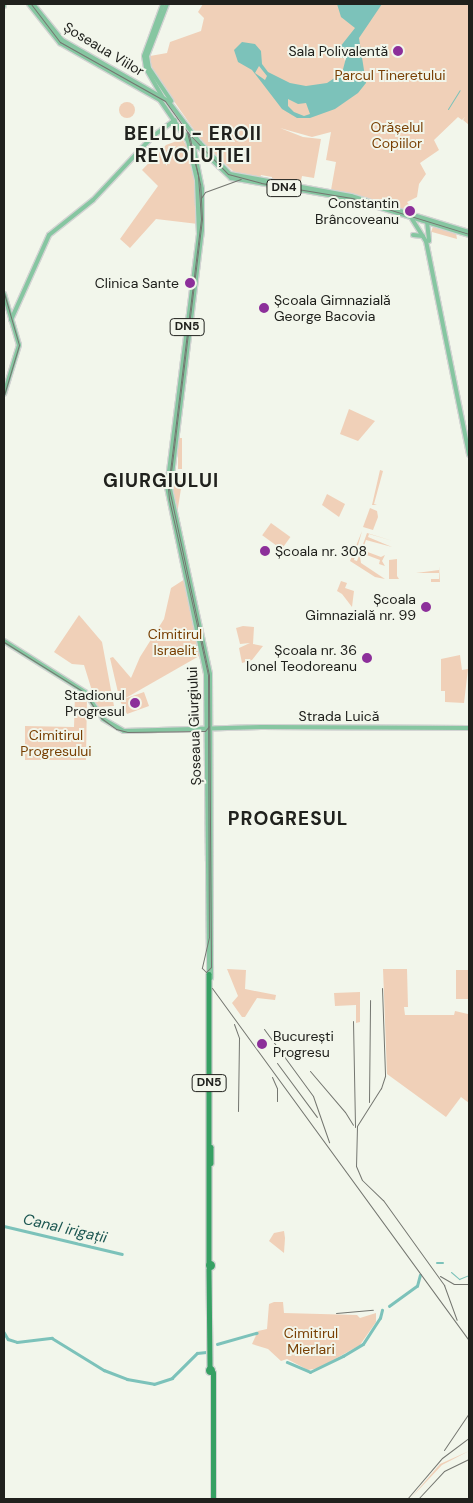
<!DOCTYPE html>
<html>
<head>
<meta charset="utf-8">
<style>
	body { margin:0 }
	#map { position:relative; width:473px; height:1503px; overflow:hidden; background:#f2f6eb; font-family:"DM Sans",sans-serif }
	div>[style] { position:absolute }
	.green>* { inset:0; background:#f0d0b8; transform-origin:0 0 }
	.round { border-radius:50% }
	.water>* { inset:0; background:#7cc2ba }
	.stream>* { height:1px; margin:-0.5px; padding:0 0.5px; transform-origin:0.5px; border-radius:0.5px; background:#7cc2ba }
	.canal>* { height:2.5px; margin:-1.25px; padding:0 1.25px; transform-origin:1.25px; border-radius:1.25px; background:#7cc2ba }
	.roads { filter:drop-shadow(1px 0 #d2d3d2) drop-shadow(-1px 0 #d2d3d2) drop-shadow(0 1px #d2d3d2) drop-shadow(0 -1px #d2d3d2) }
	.major>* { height:4px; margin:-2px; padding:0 2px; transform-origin:2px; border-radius:2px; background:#86c6a1 }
	.highway>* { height:4.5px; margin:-2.25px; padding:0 2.25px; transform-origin:2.25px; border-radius:2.25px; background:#36a063 }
	.highway>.ring { margin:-2.25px; padding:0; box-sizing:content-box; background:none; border:4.5px solid #36a063; border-radius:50% }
	.tram>* { height:1px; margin:-0.5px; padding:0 0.5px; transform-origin:0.5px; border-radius:0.5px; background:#747670 }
	.rail>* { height:1px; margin:-0.5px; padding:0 0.5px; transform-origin:0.5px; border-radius:0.5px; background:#747670 }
	.dots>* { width:14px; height:14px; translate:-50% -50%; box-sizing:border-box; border:2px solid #f2f6eb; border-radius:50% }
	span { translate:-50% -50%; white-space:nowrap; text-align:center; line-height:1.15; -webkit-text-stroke:4px #f2f6eb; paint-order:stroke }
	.shield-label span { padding:1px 4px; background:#f2f6eb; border:1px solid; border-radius:4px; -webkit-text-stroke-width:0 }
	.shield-label { font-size:12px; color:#20211d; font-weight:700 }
	.street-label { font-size:14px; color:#20211d }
	.poi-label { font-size:14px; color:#20211d }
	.right { translate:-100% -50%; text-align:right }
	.left { translate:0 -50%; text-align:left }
	.park-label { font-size:14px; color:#794004 }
	.water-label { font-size:15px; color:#1b5651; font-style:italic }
	.district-label { font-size:19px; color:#20211d; font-weight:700; letter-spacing:1px }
	.frame { position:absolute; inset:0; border:5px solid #20211d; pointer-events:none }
</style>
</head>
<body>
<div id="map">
	<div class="green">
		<i style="clip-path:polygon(203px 4px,469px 4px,469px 125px,463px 120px,465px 117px,462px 120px,458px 117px,434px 140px,439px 150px,420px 163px,426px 174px,419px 184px,417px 197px,407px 202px,411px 207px,407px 211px,331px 190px,336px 162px,326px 160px,331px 132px,312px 137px,280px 128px,303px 137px,321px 139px,314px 178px,302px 176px,300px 186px,272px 181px,272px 177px,261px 175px,260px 179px,235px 173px,204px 144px,150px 67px,150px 56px,167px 53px,170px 42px,201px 31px,204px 18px,198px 12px)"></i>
		<i class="round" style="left:119px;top:102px;width:16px;height:16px"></i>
		<i style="clip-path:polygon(182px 139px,189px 149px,195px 174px,198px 224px,156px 219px,130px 248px,120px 239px,158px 186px,142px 170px,166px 145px)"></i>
		<i style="clip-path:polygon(433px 226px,456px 233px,457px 239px,432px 232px,430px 236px)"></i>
		<i style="clip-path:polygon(349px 409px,375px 421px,358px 441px,340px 434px)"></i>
		<i style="left:178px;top:438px;width:4px;height:31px"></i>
		<i style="clip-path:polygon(380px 470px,383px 471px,374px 504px,377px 505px,372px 505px)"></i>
		<i style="clip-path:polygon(174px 479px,182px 482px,177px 514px,172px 489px)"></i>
		<i style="clip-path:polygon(327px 494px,345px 504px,339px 517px,322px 505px)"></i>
		<i style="clip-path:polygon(370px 508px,377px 511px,378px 517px,373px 530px,363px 527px)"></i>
		<i style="left:271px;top:523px;width:24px;height:15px;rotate:36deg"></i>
		<i style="clip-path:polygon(362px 531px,354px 560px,357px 561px,367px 533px,393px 541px,369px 534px,368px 537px,392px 547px,366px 540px,360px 557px,361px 563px,385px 579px,375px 577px,350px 561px)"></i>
		<i style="clip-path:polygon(365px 551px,381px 557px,385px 555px,382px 561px,385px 566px,379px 564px,380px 560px,364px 554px)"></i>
		<i style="clip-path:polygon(397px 559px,397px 576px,399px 579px,389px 579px,389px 560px)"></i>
		<i style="clip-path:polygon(439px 566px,440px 582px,431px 582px,431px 579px,439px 579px,439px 573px,416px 573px,439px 570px)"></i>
		<i style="clip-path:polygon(185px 579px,201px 655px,124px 699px,144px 692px,149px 706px,127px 714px,120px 701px,110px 658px,113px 657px,131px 678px,140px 657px,164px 619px,171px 588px)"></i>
		<i style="clip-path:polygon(341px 581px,347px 583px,345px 588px,354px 591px,352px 607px,342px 594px,337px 591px)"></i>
		<i style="clip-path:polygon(79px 615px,102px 642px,114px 706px,97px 707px,84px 665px,72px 664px,54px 652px)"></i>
		<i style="clip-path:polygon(243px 626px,254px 627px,253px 644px,263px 646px,252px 660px,242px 663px,239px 648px,250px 643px,240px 644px,236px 628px)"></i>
		<i style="clip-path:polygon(460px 655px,462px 670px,468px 669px,464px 703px,445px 702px,445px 691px,441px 691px,441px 659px)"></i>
		<i style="clip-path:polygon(75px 694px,87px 697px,86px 760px,25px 760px,25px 726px,74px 727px)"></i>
		<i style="clip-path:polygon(227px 969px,246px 970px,245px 989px,276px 995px,275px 1000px,257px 998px,245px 1017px,242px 1017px,232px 1003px,238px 996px)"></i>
		<i style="clip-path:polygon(383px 969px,407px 969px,408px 1007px,404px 1007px,405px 1015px,454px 1015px,455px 1011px,468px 1014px,469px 1103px,461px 1097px,446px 1117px,387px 1074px)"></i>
		<i style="left:469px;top:970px;width:29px;height:13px;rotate:90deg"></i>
		<i style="clip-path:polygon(360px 992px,360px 1022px,356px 1023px,356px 1005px,335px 1006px,334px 993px)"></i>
		<i style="clip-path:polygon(284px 1231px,285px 1238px,284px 1253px,269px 1241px,274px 1233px)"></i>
		<i style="clip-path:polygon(274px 1302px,283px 1302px,284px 1313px,357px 1315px,360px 1318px,376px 1313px,376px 1322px,360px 1345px,319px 1368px,308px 1370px,287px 1359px,281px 1361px,268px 1349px,252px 1344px,258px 1331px,267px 1329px,269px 1304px)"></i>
		<i style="clip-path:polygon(469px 1451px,442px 1465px,410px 1499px,440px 1464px)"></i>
	</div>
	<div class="water">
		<i style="clip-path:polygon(evenodd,337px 4px,382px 4px,359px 38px,366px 83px,358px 93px,335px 109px,310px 118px,297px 118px,282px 109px,252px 70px,238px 62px,234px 50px,242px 42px,255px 44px,261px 51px,262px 64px,268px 72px,290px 83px,306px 86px,327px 83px,342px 73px,346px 58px,337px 57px,336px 52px,355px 28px,341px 17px,337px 4px,259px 66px,267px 76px,265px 80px,255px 73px,259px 66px,337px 4px,288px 99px,298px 104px,306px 103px,310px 114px,304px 116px,294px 112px,288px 106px,288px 99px)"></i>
	</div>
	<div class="stream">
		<i style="left:448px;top:109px;width:22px;rotate:-58deg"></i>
		<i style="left:451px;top:1272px;width:11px;rotate:41deg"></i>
		<i style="left:459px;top:1279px;width:11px;rotate:-22deg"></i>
	</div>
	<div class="canal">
		<i style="left:4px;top:1226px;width:121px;rotate:13.3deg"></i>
		<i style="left:437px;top:1263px;width:6px"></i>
		<i style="left:389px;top:1306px;width:34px;rotate:-36deg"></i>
		<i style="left:417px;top:1286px;width:11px;rotate:-75deg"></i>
		<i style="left:4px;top:1332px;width:8px;rotate:60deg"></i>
		<i style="left:8px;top:1339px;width:9px;rotate:18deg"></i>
		<i style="left:17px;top:1342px;width:35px;rotate:-7deg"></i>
		<i style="left:52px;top:1338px;width:61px;rotate:31.6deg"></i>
		<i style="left:104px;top:1370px;width:25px;rotate:21deg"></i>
		<i style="left:127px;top:1379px;width:27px;rotate:10deg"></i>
		<i style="left:154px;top:1384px;width:19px;rotate:-18deg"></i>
		<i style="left:172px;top:1378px;width:35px;rotate:-45deg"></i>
		<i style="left:197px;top:1353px;width:9px;rotate:-6deg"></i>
		<i style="left:217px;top:1344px;width:41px;rotate:-15.8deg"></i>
		<i style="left:287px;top:1362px;width:25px;rotate:23deg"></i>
		<i style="left:310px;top:1372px;width:37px;rotate:-26deg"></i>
		<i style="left:343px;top:1356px;width:23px;rotate:-31deg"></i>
		<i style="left:363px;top:1344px;width:31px;rotate:-57deg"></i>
		<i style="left:380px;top:1318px;width:8px;rotate:-76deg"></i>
	</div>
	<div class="roads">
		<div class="major">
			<i style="left:29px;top:4px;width:50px;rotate:51.5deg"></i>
			<i style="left:60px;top:43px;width:115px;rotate:29.7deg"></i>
			<i style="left:160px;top:100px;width:50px;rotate:55.7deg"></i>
			<i style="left:188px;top:141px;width:40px;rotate:77deg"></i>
			<i style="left:197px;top:180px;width:54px;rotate:87.9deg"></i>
			<i style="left:199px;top:234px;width:255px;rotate:97.2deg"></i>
			<i style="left:167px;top:487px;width:190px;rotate:78.2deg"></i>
			<i style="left:206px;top:673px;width:301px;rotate:89.4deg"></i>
			<i style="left:33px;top:4px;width:46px;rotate:51.1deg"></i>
			<i style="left:62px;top:40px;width:122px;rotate:29.9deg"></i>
			<i style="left:168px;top:101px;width:53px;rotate:52.7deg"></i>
			<i style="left:200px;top:143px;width:43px;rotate:45.9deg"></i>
			<i style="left:230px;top:174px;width:123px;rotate:10.3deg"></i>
			<i style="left:351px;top:196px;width:123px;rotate:17deg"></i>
			<i style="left:167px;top:4px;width:56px;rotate:111deg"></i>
			<i style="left:147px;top:56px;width:12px;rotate:81deg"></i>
			<i style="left:149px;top:68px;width:40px;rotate:56deg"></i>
			<i style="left:4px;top:6px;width:2px;rotate:-90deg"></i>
			<i style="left:163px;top:98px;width:34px;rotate:-120deg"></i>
			<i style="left:146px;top:68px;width:12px;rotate:-99deg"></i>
			<i style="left:144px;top:56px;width:55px;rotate:-69.9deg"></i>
			<i style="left:185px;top:134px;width:64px;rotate:43.7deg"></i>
			<i style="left:231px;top:178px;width:123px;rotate:9.8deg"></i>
			<i style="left:352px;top:199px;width:122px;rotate:17.1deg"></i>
			<i style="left:200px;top:143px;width:8px;rotate:135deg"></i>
			<i style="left:194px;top:149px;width:41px;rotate:78.7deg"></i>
			<i style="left:202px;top:189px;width:41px;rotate:90deg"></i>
			<i style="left:202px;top:230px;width:261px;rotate:97deg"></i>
			<i style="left:170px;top:489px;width:189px;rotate:77.8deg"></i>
			<i style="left:210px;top:674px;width:304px;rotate:89.8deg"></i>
			<i style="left:412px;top:219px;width:26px;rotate:58deg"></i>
			<i style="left:426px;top:241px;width:218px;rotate:78.6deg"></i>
			<i style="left:427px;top:221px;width:20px;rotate:84deg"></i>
			<i style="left:413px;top:235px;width:10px;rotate:6deg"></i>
			<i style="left:4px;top:294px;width:53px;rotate:73.6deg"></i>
			<i style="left:19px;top:345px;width:51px;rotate:107deg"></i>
			<i style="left:11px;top:320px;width:93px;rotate:-65.9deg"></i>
			<i style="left:49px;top:235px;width:56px;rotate:-38.5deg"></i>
			<i style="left:93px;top:200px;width:88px;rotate:-46.8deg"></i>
			<i style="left:153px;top:136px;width:27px;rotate:-36deg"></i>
			<i style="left:4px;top:641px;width:96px;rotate:32.2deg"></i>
			<i style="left:85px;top:692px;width:32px;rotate:56deg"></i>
			<i style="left:103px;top:719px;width:24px;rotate:30deg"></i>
			<i style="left:124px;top:731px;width:137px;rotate:-1.7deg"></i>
			<i style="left:261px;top:727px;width:208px;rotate:0.3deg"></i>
		</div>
		<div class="highway">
			<i style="left:209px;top:974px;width:290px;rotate:90deg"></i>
			<i style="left:211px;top:1147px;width:16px;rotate:90deg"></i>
			<i class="ring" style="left:208px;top:1263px;width:1.5px;height:1.5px"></i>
			<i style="left:209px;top:1269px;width:100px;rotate:89.4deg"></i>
			<i class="ring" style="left:208px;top:1368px;width:1.5px;height:1.5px"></i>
			<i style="left:213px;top:1499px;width:126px;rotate:-90deg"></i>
		</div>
	</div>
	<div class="tram">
		<i style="left:31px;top:4px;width:48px;rotate:52.7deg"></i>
		<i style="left:60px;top:42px;width:120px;rotate:29.3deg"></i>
		<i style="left:165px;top:101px;width:41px;rotate:54deg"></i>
		<i style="left:189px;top:134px;width:56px;rotate:45.7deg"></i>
		<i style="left:228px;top:174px;width:34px;rotate:15deg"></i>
		<i style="left:261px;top:183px;width:92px;rotate:9.4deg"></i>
		<i style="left:352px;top:198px;width:122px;rotate:17.1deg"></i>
		<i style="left:187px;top:132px;width:44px;rotate:75.7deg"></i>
		<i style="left:198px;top:175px;width:44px;rotate:86.1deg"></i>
		<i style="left:201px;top:219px;width:271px;rotate:97deg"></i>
		<i style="left:168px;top:488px;width:11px;rotate:85deg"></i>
		<i style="left:169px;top:499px;width:180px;rotate:77.5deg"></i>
		<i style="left:208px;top:675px;width:262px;rotate:89.8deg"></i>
		<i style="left:209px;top:937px;width:32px;rotate:103deg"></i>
		<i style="left:202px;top:968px;width:6px;rotate:45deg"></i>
		<i style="left:206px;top:972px;width:7px;rotate:-45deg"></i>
		<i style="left:211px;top:967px;width:292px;rotate:-90.4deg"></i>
		<i style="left:209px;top:675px;width:191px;rotate:-102.1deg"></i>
		<i style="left:169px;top:488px;width:271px;rotate:-83deg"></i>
		<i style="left:202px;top:219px;width:35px;rotate:-93deg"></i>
		<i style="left:200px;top:184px;width:46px;rotate:-102.5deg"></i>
		<i style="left:190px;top:139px;width:7px;rotate:-106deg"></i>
		<i style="left:201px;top:198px;width:7px;rotate:-56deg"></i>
		<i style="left:205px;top:192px;width:38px;rotate:-20deg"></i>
		<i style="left:4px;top:293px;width:54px;rotate:73.9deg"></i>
		<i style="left:19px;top:345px;width:52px;rotate:106.7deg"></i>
		<i style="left:4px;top:642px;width:94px;rotate:32deg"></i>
		<i style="left:84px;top:692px;width:31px;rotate:57deg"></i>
		<i style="left:101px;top:718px;width:19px;rotate:36deg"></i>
		<i style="left:116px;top:729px;width:11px;rotate:15deg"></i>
		<i style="left:127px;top:732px;width:78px;rotate:-0.7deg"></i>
		<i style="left:205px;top:731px;width:6px;rotate:-51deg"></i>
	</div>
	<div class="rail">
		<i style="left:212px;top:988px;width:437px;rotate:53.9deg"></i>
		<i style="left:382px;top:988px;width:88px;rotate:88deg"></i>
		<i style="left:385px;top:1076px;width:13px;rotate:108deg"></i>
		<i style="left:381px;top:1088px;width:45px;rotate:122.3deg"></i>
		<i style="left:357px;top:1126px;width:40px;rotate:91.4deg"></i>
		<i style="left:356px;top:1166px;width:15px;rotate:67deg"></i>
		<i style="left:362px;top:1180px;width:29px;rotate:44deg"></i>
		<i style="left:383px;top:1200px;width:105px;rotate:54.3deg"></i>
		<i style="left:444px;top:1285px;width:37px;rotate:70deg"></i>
		<i style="left:353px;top:1021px;width:106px;rotate:88.9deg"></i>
		<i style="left:234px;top:1024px;width:15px;rotate:70deg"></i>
		<i style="left:239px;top:1038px;width:73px;rotate:90.8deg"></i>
		<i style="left:264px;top:1029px;width:83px;rotate:53.8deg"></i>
		<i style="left:313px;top:1096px;width:49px;rotate:70.8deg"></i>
		<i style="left:277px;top:1063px;width:67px;rotate:53.5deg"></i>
		<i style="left:310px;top:1071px;width:54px;rotate:49.5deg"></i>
		<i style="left:345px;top:1112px;width:15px;rotate:58deg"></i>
		<i style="left:272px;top:1077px;width:12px;rotate:66deg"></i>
		<i style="left:277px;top:1088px;width:13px;rotate:90deg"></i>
		<i style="left:369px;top:1102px;width:102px;rotate:-89.4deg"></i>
		<i style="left:440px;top:1276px;width:16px;rotate:30deg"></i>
		<i style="left:454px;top:1284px;width:15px"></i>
		<i style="left:336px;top:1313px;width:37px;rotate:-5deg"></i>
		<i style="left:444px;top:1450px;width:45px;rotate:-56deg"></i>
		<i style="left:407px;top:1499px;width:54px;rotate:-49.5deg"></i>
		<i style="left:442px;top:1458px;width:34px;rotate:-37deg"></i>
		<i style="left:418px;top:1499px;width:38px;rotate:-47deg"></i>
		<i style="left:444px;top:1471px;width:28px;rotate:-26deg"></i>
	</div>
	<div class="dots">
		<i style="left:398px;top:51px;background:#8c2f9a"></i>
		<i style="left:410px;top:211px;background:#8c2f9a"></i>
		<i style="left:190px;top:283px;background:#8c2f9a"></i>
		<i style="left:264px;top:308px;background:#8c2f9a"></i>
		<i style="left:265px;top:551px;background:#8c2f9a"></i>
		<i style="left:426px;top:607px;background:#8c2f9a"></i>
		<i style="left:367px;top:658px;background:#8c2f9a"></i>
		<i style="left:135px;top:703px;background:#8c2f9a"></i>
		<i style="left:262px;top:1044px;background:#8c2f9a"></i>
	</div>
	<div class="shield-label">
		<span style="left:284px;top:188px">DN4</span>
		<span style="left:187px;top:327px">DN5</span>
		<span style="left:209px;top:1083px">DN5</span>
	</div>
	<div class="street-label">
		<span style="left:104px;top:49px;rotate:31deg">Șoseaua Viilor</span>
		<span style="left:339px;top:716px">Strada Luică</span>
		<span style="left:194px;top:726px;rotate:-92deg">Șoseaua Giurgiului</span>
	</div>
	<div class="poi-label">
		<span class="right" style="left:388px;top:51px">Sala Polivalentă</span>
		<span class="right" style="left:399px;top:211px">Constantin<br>Brâncoveanu</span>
		<span class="right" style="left:179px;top:283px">Clinica Sante</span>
		<span class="left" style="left:274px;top:308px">Școala Gimnazială<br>George Bacovia</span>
		<span class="left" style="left:275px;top:551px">Școala nr. 308</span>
		<span class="right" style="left:416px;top:607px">Școala<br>Gimnazială nr. 99</span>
		<span class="right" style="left:357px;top:658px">Școala nr. 36<br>Ionel Teodoreanu</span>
		<span class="right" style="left:125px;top:703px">Stadionul<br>Progresul</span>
		<span class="left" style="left:273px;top:1044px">București<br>Progresu</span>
	</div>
	<div class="park-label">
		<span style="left:390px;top:75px">Parcul Tineretului</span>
		<span style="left:397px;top:135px">Orășelul<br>Copiilor</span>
		<span style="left:175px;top:642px">Cimitirul<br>Israelit</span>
		<span style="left:56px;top:743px">Cimitirul<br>Progresului</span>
		<span style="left:311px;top:1341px">Cimitirul<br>Mierlari</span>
	</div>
	<div class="water-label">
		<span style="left:65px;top:1229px;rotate:13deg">Canal irigații</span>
	</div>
	<div class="district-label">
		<span style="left:193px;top:145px">BELLU - EROII<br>REVOLUȚIEI</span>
		<span style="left:161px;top:481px">GIURGIULUI</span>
		<span style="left:288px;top:819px">PROGRESUL</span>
	</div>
	<div class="frame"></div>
</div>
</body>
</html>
